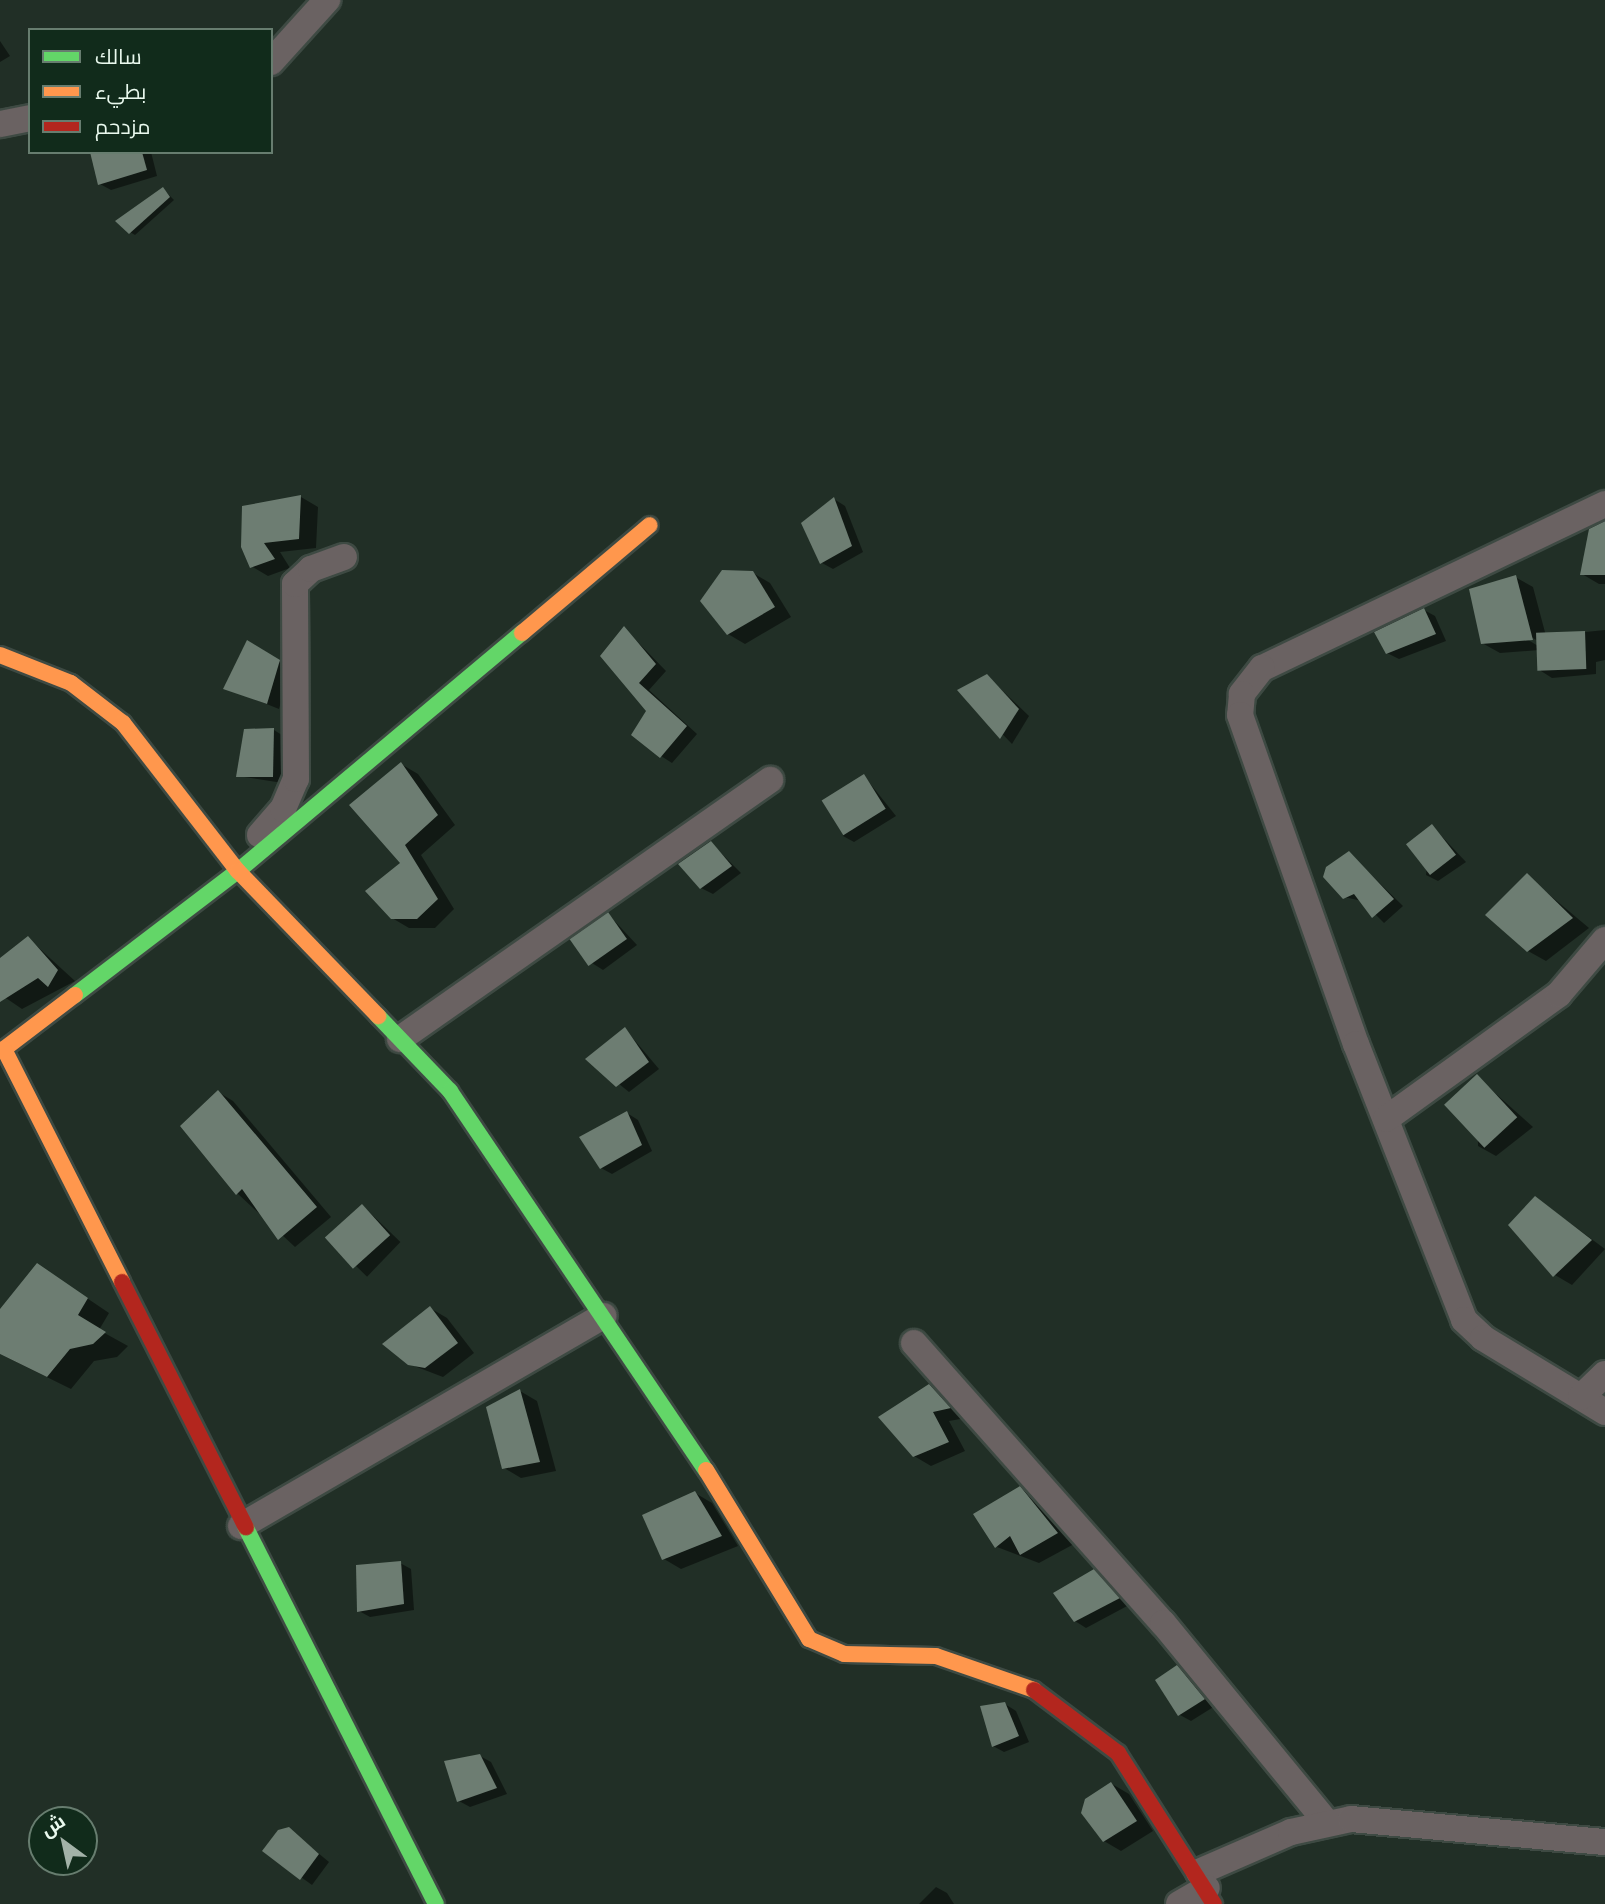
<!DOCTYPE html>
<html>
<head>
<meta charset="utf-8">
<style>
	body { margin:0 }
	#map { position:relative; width:1605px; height:1904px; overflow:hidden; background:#212f26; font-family:"Noto Serif",Cairo,serif }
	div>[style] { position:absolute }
	.shadow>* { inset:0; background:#0007; transform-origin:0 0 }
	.building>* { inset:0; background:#6d7d72; transform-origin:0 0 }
	.roads { filter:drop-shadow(2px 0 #3e4a43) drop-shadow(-2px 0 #3e4a43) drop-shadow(0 2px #3e4a43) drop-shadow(0 -2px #3e4a43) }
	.street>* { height:26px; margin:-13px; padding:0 13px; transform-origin:13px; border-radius:13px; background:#6a6262 }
	.fast>* { height:16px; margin:-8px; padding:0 8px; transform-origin:8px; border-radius:8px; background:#63d668 }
	.slow>* { height:16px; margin:-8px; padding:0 8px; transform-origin:8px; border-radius:8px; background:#ff974d }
	.jam>* { height:16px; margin:-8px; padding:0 8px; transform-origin:8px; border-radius:8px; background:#b3261e }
	span { translate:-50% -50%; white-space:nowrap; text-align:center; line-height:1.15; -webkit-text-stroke:7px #112b1b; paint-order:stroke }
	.legend { position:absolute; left:28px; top:28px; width:245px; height:126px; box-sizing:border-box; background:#112b1b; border:2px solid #677d6f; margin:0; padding:9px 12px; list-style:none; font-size:21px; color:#e9f9ee }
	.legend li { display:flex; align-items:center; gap:14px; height:35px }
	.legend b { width:35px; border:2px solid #677d6f }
	.north { position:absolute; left:28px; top:1806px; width:70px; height:70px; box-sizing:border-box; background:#112b1b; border:2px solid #677d6f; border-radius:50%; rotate:327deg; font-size:19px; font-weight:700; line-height:28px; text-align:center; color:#e9f9ee }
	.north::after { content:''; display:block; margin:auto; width:24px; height:32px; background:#a3b2a8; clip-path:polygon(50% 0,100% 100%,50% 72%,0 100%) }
</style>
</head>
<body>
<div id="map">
	<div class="shadow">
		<i style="clip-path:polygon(0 41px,10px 56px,0 62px)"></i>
		<i style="clip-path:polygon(91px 152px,151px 152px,157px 176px,111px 190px,100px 184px)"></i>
		<i style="clip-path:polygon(163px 189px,174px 200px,135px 235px,130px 232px)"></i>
		<i style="clip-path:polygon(301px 497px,318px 507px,316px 548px,280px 552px,290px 568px,268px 576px,251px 566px,243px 546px)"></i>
		<i style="clip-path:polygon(834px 499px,845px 506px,863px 552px,833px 569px,822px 563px,803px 523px)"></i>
		<i style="clip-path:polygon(1605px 524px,1605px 584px,1599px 584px,1582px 574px)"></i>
		<i style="clip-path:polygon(753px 573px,770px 583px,791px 617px,745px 644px,728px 634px)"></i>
		<i style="clip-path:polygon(evenodd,1515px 577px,1533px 587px,1546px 636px,1605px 630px,1605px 660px,1596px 662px,1596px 674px,1552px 678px,1541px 671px,1539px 650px,1500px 653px,1482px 643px,1515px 577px,1526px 634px,1538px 641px,1538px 646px,1525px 638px,1526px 634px)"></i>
		<i style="clip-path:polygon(1424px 610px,1435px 616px,1446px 641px,1399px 659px,1387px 653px)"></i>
		<i style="clip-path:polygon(625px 629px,666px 671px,649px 690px,697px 734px,672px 763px,661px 756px,648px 711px,603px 656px)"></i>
		<i style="clip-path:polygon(248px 643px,290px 668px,279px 709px,226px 688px)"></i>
		<i style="clip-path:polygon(987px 676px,1029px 716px,1012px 744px,960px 690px)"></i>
		<i style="clip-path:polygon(274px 730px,285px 737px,283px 783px,238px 776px)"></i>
		<i style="clip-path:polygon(401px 764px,418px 774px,455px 825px,421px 855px,454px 909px,435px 928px,409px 928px,392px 918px,402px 864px)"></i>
		<i style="clip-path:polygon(864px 776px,896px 816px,854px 842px,843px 836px)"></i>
		<i style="clip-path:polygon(1432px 826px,1466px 862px,1438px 881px,1426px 875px)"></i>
		<i style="clip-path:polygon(711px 843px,741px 873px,713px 894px,701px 888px)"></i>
		<i style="clip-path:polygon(1349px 853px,1403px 906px,1384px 923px,1362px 901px,1344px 897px)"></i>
		<i style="clip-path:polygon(1527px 876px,1589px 928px,1546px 961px,1528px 951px)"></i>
		<i style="clip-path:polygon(608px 914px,637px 945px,603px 970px,592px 963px)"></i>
		<i style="clip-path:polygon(28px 938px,75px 981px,22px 1009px,0 994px,0 961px)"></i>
		<i style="clip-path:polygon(625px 1029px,659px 1069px,629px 1092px,588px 1059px)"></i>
		<i style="clip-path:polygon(1477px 1077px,1533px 1127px,1496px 1156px,1478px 1146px)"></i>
		<i style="clip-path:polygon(218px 1092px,233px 1101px,331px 1217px,295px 1247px,237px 1193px)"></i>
		<i style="clip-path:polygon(627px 1113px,638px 1120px,652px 1151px,612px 1174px,601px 1168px)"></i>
		<i style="clip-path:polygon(1536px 1198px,1605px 1249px,1572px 1285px,1555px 1275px)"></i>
		<i style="left:363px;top:1206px;width:52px;height:48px;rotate:44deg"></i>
		<i style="clip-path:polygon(38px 1265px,109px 1313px,99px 1330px,128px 1346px,117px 1357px,94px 1361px,71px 1389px,0 1354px,0 1311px)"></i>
		<i style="clip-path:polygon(430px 1308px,447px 1318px,474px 1353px,443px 1377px,409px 1364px)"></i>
		<i style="clip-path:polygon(929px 1386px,966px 1418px,949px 1421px,965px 1451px,931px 1466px,914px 1456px)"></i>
		<i style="clip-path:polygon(520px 1391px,537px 1401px,556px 1471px,521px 1478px,504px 1468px)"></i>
		<i style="clip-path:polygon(1020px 1488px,1038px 1498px,1074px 1544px,1039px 1563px,997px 1547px)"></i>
		<i style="clip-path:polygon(695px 1493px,712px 1503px,738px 1546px,681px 1569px,664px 1559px)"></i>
		<i style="clip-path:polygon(400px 1563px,411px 1569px,414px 1610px,370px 1617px,359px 1611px)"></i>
		<i style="clip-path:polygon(1094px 1571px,1129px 1605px,1086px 1628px,1075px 1621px)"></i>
		<i style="clip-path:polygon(1177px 1667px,1215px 1706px,1191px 1721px,1180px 1715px)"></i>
		<i style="clip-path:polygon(1005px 1704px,1016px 1711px,1029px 1742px,1004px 1752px,993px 1746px)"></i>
		<i style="clip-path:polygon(480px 1756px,491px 1762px,507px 1794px,470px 1807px,459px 1801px)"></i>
		<i style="clip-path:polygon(1112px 1784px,1129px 1794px,1153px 1831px,1121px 1851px,1104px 1841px)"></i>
		<i style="clip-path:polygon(289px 1829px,329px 1862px,312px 1885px,265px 1851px)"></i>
		<i style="clip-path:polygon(936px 1887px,947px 1893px,954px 1904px,919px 1904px)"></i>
	</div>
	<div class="building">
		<i style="clip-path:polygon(90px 152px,142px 152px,147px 170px,98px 185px)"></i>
		<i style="clip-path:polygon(163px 187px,170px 197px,129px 234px,115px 221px)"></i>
		<i style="clip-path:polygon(301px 495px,299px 539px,264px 543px,275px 559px,250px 568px,241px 547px,242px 506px)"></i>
		<i style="clip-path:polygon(834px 497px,852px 546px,820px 564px,801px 523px)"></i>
		<i style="clip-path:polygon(1605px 521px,1605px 575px,1580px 575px,1589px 529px)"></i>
		<i style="clip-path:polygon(722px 570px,753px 571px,775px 607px,727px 635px,700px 601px)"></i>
		<i style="clip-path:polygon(1516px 575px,1533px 640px,1481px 644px,1469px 589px)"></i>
		<i style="clip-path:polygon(1424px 608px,1436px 634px,1386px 654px,1374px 632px)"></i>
		<i style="clip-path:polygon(624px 626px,656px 664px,639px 683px,687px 726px,660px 758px,631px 735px,646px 711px,600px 656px)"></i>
		<i style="left:1585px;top:631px;width:38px;height:49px;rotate:88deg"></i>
		<i style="clip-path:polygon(247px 640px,280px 660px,267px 704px,223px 689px)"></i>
		<i style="clip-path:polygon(987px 674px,1019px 709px,1000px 739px,957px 690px)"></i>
		<i style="clip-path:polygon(274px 728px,273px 777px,236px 777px,244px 729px)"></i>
		<i style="clip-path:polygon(401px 762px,438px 815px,405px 845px,438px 899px,417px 919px,391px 919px,365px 891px,400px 863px,349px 805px)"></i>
		<i style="left:864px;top:774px;width:41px;height:50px;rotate:58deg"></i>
		<i style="left:1432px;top:824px;width:39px;height:33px;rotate:52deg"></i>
		<i style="clip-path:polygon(711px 841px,732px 866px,700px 889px,678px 864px)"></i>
		<i style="clip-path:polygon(1349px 851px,1394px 899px,1372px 918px,1354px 894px,1343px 899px,1323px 877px,1326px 867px)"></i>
		<i style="clip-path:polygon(1527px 873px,1573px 918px,1527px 952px,1485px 915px)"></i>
		<i style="left:608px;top:912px;width:33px;height:47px;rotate:55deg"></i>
		<i style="clip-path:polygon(28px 936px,58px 970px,48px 987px,38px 978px,0 1002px,0 958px)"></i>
		<i style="clip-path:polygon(625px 1027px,649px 1062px,616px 1087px,585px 1059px)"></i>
		<i style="left:1477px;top:1074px;width:59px;height:45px;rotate:47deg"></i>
		<i style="clip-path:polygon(218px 1090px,317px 1207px,278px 1240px,242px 1189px,236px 1195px,180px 1126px)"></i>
		<i style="clip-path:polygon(627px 1111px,642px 1145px,600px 1169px,579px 1137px)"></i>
		<i style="clip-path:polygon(1535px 1196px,1592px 1240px,1553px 1277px,1508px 1225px)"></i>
		<i style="left:362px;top:1204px;width:42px;height:50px;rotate:48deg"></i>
		<i style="clip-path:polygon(37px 1263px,88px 1298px,78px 1315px,106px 1332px,93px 1344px,70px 1349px,47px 1377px,0 1354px,0 1309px)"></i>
		<i style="clip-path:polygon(430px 1306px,458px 1343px,425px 1368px,408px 1365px,382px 1344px)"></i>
		<i style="clip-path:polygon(929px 1384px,951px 1408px,933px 1412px,949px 1442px,913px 1457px,878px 1417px)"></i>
		<i style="clip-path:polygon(520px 1389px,540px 1462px,502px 1469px,486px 1407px)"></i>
		<i style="clip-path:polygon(1020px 1486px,1058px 1533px,1020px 1555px,1010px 1536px,995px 1548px,973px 1514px)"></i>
		<i style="clip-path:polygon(695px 1491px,722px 1536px,662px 1560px,642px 1515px)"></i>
		<i style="clip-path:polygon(401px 1561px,404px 1604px,357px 1612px,356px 1565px)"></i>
		<i style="clip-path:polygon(1094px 1569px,1120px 1598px,1074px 1622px,1053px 1593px)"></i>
		<i style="clip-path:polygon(1177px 1665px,1205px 1699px,1178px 1716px,1155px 1680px)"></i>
		<i style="clip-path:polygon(1005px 1702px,1019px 1736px,992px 1747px,980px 1706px)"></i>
		<i style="clip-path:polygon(480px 1754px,497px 1788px,457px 1802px,444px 1761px)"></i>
		<i style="clip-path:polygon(1111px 1782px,1137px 1821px,1103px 1842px,1081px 1813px,1085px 1799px)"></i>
		<i style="clip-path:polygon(289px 1827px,319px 1854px,300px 1880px,262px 1851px,278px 1830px)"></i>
	</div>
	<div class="roads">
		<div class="street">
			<i style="left:271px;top:62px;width:84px;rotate:-47.9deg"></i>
			<i style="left:0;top:124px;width:31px;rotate:-11deg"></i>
			<i style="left:1605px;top:504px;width:380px;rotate:154.4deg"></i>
			<i style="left:1262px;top:668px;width:33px;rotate:128deg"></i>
			<i style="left:1242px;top:694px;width:21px;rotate:95deg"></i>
			<i style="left:1240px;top:715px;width:349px;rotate:70.6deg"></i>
			<i style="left:1356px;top:1044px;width:296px;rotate:68.6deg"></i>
			<i style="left:1464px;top:1320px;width:26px;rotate:43deg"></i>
			<i style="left:1483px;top:1338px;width:143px;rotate:31.2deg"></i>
			<i style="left:260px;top:835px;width:35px;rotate:-49deg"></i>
			<i style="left:283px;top:809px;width:33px;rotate:-67deg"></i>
			<i style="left:296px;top:779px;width:195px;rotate:-90.3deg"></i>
			<i style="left:295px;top:584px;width:22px;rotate:-43deg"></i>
			<i style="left:311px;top:569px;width:35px;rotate:-20deg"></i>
			<i style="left:400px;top:1039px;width:452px;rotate:-35deg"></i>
			<i style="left:1386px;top:1119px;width:213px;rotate:-35.8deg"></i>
			<i style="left:1559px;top:994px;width:71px;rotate:-49.6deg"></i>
			<i style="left:914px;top:1343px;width:375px;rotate:48.4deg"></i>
			<i style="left:1163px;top:1623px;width:259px;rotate:50.6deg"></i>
			<i style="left:1581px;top:1397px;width:33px;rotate:-44deg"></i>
			<i style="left:241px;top:1526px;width:419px;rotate:-30.1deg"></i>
			<i style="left:1199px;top:1872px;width:100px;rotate:-23.5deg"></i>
			<i style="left:1291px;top:1832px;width:61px;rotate:-12.2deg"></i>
			<i style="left:1351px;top:1819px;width:255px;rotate:5.2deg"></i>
			<i style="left:1179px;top:1904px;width:32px;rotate:-30deg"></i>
		</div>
		<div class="fast">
			<i style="left:75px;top:995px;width:205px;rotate:-37.3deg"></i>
			<i style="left:238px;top:871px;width:371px;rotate:-40deg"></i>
			<i style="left:378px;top:1016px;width:104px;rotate:46.2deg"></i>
			<i style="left:450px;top:1091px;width:457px;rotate:56deg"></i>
			<i style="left:246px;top:1528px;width:421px;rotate:63.2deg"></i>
		</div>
		<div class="slow">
			<i style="left:522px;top:633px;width:167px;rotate:-40.2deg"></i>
			<i style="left:0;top:655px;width:76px;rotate:21.5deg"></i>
			<i style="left:71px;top:683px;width:66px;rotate:37.6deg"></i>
			<i style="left:123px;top:723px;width:187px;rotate:52.2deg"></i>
			<i style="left:238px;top:871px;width:202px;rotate:46deg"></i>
			<i style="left:75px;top:995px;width:89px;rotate:142.7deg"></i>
			<i style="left:4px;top:1049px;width:261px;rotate:63.1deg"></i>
			<i style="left:706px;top:1470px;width:198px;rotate:58.6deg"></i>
			<i style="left:809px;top:1639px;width:38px;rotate:23deg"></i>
			<i style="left:844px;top:1654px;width:92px;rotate:1.2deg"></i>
			<i style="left:936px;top:1656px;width:104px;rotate:19.1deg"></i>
		</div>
		<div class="jam">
			<i style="left:122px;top:1282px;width:275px;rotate:63.2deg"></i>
			<i style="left:1034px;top:1690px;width:105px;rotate:36.9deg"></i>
			<i style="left:1118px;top:1753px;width:179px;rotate:57.6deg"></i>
		</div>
	</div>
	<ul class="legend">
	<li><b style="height:9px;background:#63d668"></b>سالك</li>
	<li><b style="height:9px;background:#ff974d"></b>بطيء</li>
	<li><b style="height:9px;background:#b3261e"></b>مزدحم</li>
	</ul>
	<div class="north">ش</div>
</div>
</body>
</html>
